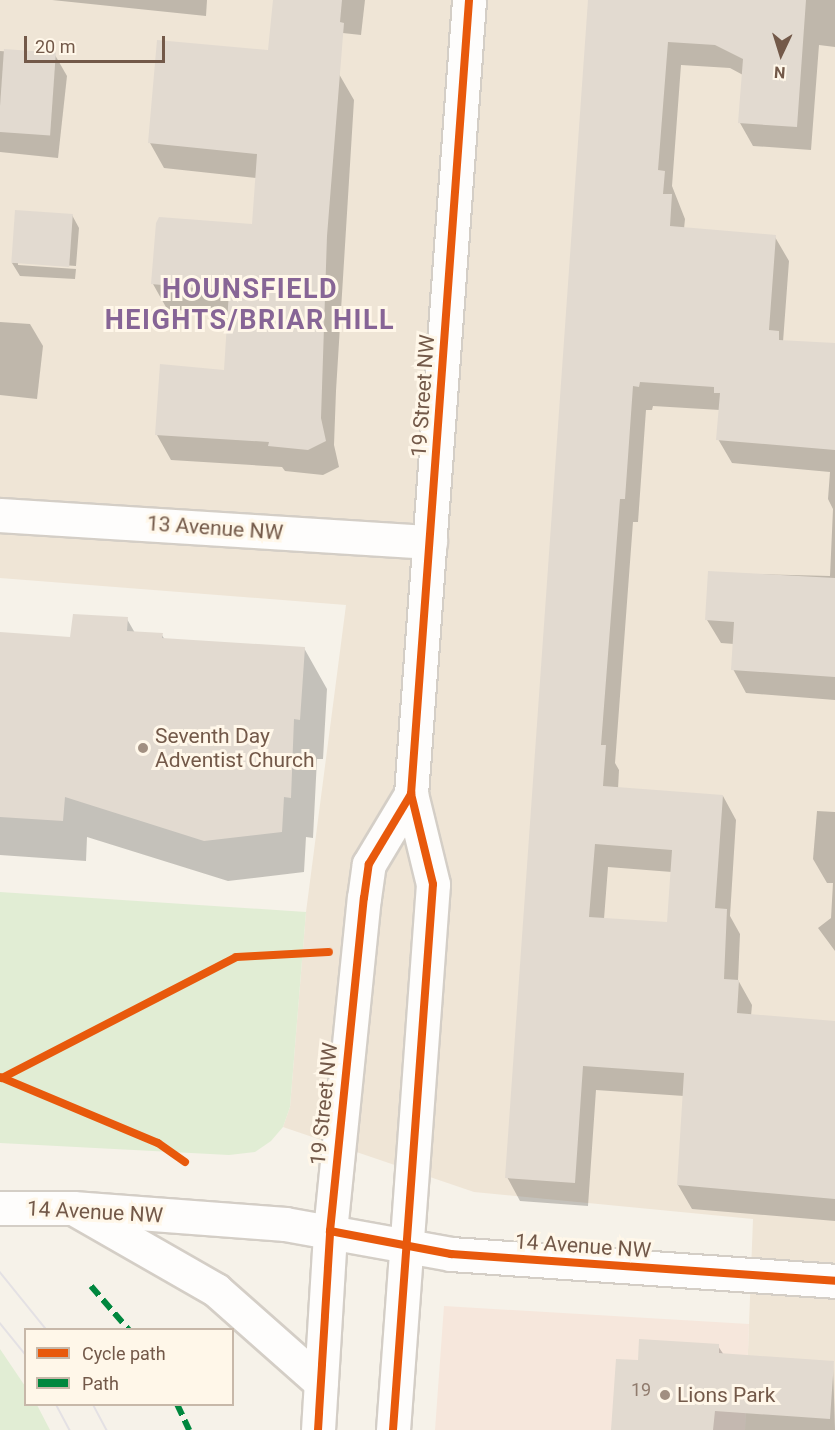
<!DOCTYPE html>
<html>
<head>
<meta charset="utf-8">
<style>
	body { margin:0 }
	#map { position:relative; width:835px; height:1430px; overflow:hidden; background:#f6f2e9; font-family:Roboto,sans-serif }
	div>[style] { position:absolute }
	.residential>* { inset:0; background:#efe5d6 }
	.commercial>* { inset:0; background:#f6e7dc }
	.green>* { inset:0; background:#e1edd4 }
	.shadow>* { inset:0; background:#0003 }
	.building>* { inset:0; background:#e2dad0; transform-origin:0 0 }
	.roads { filter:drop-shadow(2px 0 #d4cec6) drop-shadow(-2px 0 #d4cec6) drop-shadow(0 2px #d4cec6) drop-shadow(0 -2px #d4cec6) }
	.minor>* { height:33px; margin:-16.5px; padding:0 16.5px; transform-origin:16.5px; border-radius:16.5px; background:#fefdfc }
	.tertiary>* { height:33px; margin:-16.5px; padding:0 16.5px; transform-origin:16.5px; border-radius:16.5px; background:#fefdfc }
	.tram>* { height:1.5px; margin:-0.75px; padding:0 0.75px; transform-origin:0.75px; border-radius:0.75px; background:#e4e1e4 }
	.quiet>* { height:6px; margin-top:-3px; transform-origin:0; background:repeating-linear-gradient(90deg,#00873e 0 12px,transparent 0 18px) }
	.cycleway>* { height:8px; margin:-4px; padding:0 4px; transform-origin:4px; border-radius:4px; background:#e8590c }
	.dots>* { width:16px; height:16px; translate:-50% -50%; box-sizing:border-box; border:3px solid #fff7e9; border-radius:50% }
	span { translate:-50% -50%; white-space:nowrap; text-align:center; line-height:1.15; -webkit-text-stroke:6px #fff7e9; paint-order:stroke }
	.number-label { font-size:18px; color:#907b6d }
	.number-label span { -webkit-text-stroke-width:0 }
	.street-label { font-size:21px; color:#735949 }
	.poi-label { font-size:21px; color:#735949 }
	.left { translate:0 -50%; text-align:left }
	.district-label { font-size:27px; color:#876596; font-weight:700; letter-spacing:1.5px }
	.legend { position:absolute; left:24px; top:1328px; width:210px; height:78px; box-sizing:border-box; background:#fff7e9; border:2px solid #c7b8a9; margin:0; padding:8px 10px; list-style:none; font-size:18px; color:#735949 }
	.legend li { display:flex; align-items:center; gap:12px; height:30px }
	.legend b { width:30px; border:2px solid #c7b8a9 }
	.north { position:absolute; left:751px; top:24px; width:60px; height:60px; -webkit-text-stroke:4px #fff7e9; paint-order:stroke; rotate:184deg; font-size:16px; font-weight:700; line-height:24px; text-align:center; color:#735949 }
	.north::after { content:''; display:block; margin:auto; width:21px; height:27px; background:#735949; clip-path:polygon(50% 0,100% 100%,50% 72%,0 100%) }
	.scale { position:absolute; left:24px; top:36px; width:141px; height:27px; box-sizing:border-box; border:3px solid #735949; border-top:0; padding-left:8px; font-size:18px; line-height:21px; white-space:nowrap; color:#735949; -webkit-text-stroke:4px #fff7e9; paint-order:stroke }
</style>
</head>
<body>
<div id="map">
	<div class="residential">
		<i style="clip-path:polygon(0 0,835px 0,835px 1430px,745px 1430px,753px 1219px,474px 1192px,283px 1127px,290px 1107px,306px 912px,346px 605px,0 578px)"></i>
	</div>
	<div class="commercial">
		<i style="clip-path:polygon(444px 1306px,749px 1324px,745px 1430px,435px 1430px)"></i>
	</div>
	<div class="green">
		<i style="clip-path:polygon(0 892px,306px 912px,290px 1107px,283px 1127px,271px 1141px,255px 1152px,229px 1155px,0 1143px)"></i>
		<i style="clip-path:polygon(0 1349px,25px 1386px,26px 1404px,37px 1405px,50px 1430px,0 1430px)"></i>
	</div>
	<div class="shadow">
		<i style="clip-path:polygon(52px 0,207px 0,206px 16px)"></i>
		<i style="clip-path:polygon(274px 0,365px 0,361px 35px,288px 27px)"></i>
		<i style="clip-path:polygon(evenodd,589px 0,835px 0,835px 47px,819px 45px,811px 150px,753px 146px,740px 123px,743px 75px,730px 68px,681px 65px,672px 186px,685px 219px,684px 229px,775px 237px,789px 261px,783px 342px,835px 344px,835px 700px,746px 693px,733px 669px,734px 644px,721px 643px,707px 620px,710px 573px,830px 576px,833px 509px,828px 499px,830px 472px,732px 463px,718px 439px,720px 410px,653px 406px,652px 410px,646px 410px,638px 522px,633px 522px,615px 763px,619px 770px,618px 789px,723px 796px,736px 820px,730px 916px,740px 934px,738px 980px,752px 1005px,751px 1016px,835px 1023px,835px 1221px,692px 1209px,678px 1185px,684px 1096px,596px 1090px,588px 1206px,520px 1201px,507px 1177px,589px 0,608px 867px,672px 872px,669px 924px,604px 919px,608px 867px)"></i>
		<i style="clip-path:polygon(0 51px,55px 55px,67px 76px,58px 158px,0 152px)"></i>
		<i style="clip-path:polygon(339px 74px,354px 100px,336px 391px,334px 445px,339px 467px,323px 475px,285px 471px,282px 467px,171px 460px,157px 435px,225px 372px,229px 315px,167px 309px,153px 284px,253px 226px,257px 178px,164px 168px,150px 143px)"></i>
		<i style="clip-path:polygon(72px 215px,79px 228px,76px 266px,18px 262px,18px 265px,76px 269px,75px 279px,20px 276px,12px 263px)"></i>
		<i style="clip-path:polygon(0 322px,30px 324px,43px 346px,37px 399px,0 395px)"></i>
		<i style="clip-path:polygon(127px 619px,135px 633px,162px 635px,165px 640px,304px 648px,327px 689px,323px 759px,317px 759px,313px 838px,306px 837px,304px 872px,228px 881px,87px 837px,86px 861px,0 855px,0 634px,71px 639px)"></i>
		<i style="clip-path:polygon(817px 811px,835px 812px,835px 951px,818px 928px,831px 918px,833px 883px,827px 883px,813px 859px)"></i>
		<i style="clip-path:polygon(718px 1346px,724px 1355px,833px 1363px,835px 1430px,613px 1430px,639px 1362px)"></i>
	</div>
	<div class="building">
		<i style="clip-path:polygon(273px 0,342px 0,340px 22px,344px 23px,327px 236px,321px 418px,326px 441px,308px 450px,268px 446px,269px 442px,155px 435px,160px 364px,224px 370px,229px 291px,151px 284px,156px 223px,159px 217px,252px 224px,257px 154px,148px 143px,157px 40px,268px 50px)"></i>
		<i style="clip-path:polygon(evenodd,588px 0,806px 0,797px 127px,738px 123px,743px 59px,715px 45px,668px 42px,658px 170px,665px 171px,663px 194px,672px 194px,670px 226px,776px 235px,769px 330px,779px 331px,779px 340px,835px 343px,835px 450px,716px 440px,720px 393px,714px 393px,714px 387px,640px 382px,639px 387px,633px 386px,625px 499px,620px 499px,601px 745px,606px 745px,603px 786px,723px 795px,715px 908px,727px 909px,724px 979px,739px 980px,737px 1013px,835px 1021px,835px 1199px,677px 1185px,684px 1073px,583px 1066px,575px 1183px,505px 1178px,588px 0,595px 844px,672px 850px,667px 922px,589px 917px,595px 844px)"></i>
		<i style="left:4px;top:49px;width:52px;height:83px;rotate:4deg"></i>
		<i style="left:15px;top:210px;width:58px;height:53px;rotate:4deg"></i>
		<i style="clip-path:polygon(708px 571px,835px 578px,835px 677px,731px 670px,734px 622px,705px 620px)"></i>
		<i style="clip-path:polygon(73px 614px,128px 617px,127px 631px,163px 633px,162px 638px,305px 647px,300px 720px,294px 719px,291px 798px,284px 797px,282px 832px,204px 841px,65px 797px,63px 821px,0 817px,0 632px,70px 637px)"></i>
		<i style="clip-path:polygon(639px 1339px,719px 1344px,719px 1353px,834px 1361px,830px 1419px,715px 1411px,713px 1430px,611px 1430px,616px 1359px,638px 1360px)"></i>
	</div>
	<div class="roads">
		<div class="minor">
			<i style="left:0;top:515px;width:431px;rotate:3.6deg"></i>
			<i style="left:0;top:1208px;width:73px"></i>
			<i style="left:73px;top:1208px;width:213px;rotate:4.3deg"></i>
			<i style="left:285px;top:1224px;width:169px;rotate:10.2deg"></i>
			<i style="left:451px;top:1254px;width:385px;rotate:4deg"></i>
		</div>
		<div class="tertiary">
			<i style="left:73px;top:1208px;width:165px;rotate:29.8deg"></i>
			<i style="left:216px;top:1290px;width:140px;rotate:41.5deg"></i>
			<i style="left:318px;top:1430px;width:199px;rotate:-86.5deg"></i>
			<i style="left:330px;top:1231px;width:335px;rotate:-84.2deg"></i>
			<i style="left:364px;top:898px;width:34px;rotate:-82deg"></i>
			<i style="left:369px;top:864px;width:82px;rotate:-59deg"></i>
			<i style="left:393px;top:1430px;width:547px;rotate:-85.81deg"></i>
			<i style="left:433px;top:884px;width:93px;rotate:-103.7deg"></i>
			<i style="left:411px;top:794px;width:796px;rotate:-85.82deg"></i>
		</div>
	</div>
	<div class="tram">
		<i style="left:0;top:1272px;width:75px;rotate:51deg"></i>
		<i style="left:0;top:1323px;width:41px;rotate:50.9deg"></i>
		<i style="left:56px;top:1404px;width:30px;rotate:62deg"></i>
		<i style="left:93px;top:1404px;width:30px;rotate:62deg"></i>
	</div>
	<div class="quiet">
		<i style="left:91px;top:1286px;width:58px;rotate:49.2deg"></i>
		<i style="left:177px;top:1404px;width:29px;rotate:65deg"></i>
	</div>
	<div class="cycleway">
		<i style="left:0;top:1077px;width:171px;rotate:22.7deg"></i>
		<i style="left:158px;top:1143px;width:33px;rotate:35deg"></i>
		<i style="left:2px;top:1078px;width:263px;rotate:-27.3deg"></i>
		<i style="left:236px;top:957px;width:93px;rotate:-3.1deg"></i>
		<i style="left:330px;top:1231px;width:123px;rotate:10.8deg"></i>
		<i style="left:451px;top:1254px;width:385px;rotate:4deg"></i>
		<i style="left:318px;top:1430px;width:199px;rotate:-86.5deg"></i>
		<i style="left:330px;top:1231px;width:335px;rotate:-84.2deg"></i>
		<i style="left:364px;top:898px;width:34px;rotate:-82deg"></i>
		<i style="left:369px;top:864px;width:82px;rotate:-59deg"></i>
		<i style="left:393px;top:1430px;width:547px;rotate:-85.81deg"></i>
		<i style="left:433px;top:884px;width:93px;rotate:-103.7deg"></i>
		<i style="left:411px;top:794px;width:796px;rotate:-85.82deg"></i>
	</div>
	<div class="dots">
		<i style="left:143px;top:748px;background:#a18f81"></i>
		<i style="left:665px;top:1395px;background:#a18f81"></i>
	</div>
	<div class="number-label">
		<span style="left:641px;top:1390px">19</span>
	</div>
	<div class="street-label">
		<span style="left:423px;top:396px;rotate:-86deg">19 Street NW</span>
		<span style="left:215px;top:528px;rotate:4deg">13 Avenue NW</span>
		<span style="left:324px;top:1104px;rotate:-84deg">19 Street NW</span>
		<span style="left:95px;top:1212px;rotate:3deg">14 Avenue NW</span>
		<span style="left:583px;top:1246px;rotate:4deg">14 Avenue NW</span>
	</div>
	<div class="poi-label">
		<span class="left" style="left:155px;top:748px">Seventh Day<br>Adventist Church</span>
		<span class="left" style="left:677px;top:1395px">Lions Park</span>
	</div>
	<div class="district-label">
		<span style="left:250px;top:305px">HOUNSFIELD<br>HEIGHTS/BRIAR HILL</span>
	</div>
	<ul class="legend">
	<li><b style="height:8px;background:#e8590c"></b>Cycle path</li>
	<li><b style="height:8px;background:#00873e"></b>Path</li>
	</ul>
	<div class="north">N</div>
	<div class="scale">20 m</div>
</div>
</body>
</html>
